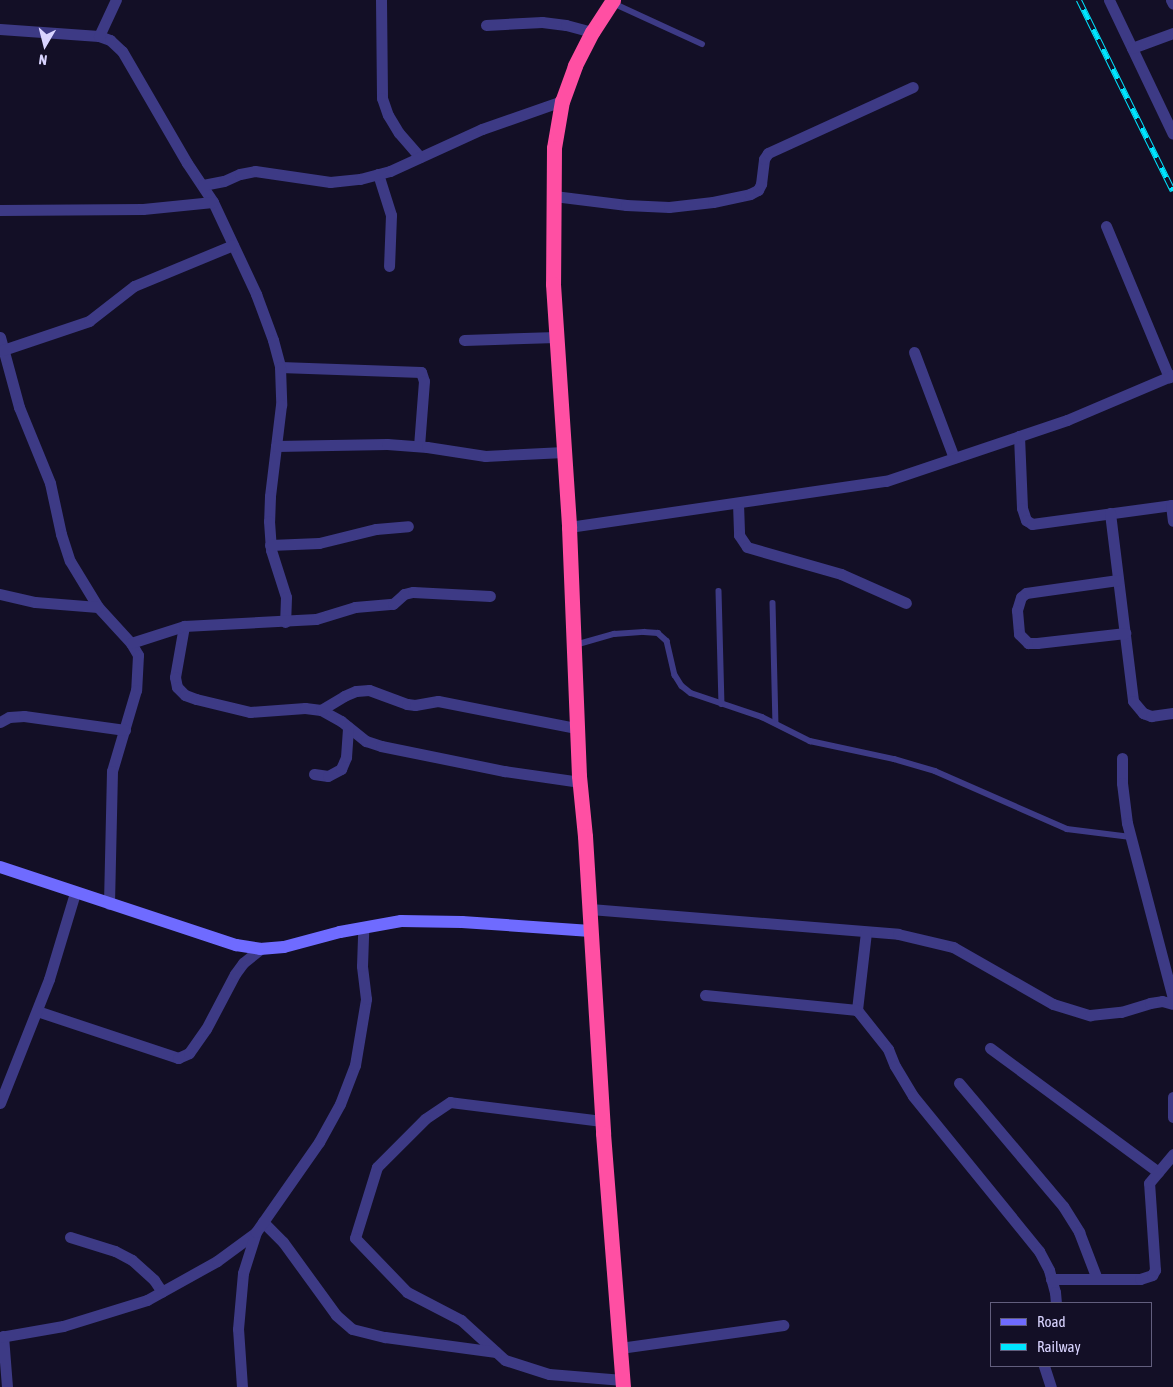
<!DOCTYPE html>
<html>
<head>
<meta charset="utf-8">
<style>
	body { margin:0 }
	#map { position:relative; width:1173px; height:1387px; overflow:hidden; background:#130f26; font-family:"Asap Condensed",sans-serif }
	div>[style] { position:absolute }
	.lane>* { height:5.5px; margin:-2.75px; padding:0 2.75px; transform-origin:2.75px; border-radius:2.75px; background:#3d3a85 }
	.street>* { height:11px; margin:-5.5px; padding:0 5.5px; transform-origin:5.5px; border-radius:5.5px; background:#3d3a85 }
	.secondary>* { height:12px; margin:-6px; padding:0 6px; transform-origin:6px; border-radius:6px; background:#6f6bff }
	.highway>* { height:15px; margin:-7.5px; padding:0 7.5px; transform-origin:7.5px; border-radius:7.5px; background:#ff4fa3 }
	.rail>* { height:5.5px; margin-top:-2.75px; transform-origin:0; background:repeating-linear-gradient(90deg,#130f26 0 11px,#00e5ff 0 22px); box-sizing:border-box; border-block:1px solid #00e5ff }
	span { translate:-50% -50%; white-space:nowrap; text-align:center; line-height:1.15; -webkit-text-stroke:5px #130f26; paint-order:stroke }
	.legend { position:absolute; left:990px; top:1302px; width:162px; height:65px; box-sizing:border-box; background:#130f26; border:1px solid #625e7d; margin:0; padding:6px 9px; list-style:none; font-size:15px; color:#d9d4ff }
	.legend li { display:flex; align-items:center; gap:10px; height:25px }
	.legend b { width:25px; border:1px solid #625e7d }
	.north { position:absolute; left:20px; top:20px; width:50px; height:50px; -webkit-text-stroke:4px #130f26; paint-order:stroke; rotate:188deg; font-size:14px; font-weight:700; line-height:20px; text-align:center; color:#d9d4ff }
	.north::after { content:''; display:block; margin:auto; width:18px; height:22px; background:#d9d4ff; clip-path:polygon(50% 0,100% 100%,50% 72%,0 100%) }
</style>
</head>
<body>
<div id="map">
	<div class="lane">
		<i style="left:613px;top:3px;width:98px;rotate:24.7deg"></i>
		<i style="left:719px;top:591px;width:113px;rotate:88.5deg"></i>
		<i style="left:773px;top:603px;width:120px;rotate:88.6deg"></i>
		<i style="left:575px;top:645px;width:41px;rotate:-15.8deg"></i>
		<i style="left:614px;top:634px;width:30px;rotate:-4deg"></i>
		<i style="left:644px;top:632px;width:14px;rotate:4deg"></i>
		<i style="left:658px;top:633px;width:12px;rotate:42deg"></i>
		<i style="left:667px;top:641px;width:35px;rotate:77deg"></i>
		<i style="left:675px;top:675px;width:13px;rotate:58deg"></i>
		<i style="left:682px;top:686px;width:11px;rotate:38deg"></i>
		<i style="left:691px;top:693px;width:75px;rotate:18.7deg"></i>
		<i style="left:762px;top:717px;width:54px;rotate:26.6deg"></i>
		<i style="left:810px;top:741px;width:86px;rotate:12.1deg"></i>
		<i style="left:894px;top:759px;width:43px;rotate:16.3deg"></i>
		<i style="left:935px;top:771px;width:144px;rotate:23.7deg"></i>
		<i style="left:1067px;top:829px;width:64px;rotate:7.2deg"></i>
	</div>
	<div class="street">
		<i style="left:381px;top:0;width:98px;rotate:89.4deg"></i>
		<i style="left:382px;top:98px;width:18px;rotate:71deg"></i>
		<i style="left:388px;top:115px;width:21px;rotate:59deg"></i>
		<i style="left:399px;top:133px;width:32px;rotate:49deg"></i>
		<i style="left:1109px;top:0;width:148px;rotate:64.5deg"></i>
		<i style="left:1171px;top:0;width:4px;rotate:63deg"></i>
		<i style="left:486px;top:25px;width:56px;rotate:-3.1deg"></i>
		<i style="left:542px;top:22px;width:24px;rotate:7deg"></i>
		<i style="left:566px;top:25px;width:27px;rotate:15deg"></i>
		<i style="left:0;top:29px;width:99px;rotate:4deg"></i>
		<i style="left:99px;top:36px;width:12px;rotate:20deg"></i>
		<i style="left:110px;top:40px;width:16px;rotate:43deg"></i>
		<i style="left:122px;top:51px;width:129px;rotate:59.9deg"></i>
		<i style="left:187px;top:163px;width:47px;rotate:56.3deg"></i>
		<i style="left:213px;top:202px;width:102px;rotate:64.9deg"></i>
		<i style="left:256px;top:294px;width:49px;rotate:69.7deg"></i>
		<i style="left:273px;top:340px;width:28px;rotate:75deg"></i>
		<i style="left:280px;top:367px;width:141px;rotate:2deg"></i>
		<i style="left:421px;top:372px;width:9px;rotate:72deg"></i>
		<i style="left:424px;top:381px;width:65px;rotate:94.4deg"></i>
		<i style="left:99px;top:36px;width:40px;rotate:-65deg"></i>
		<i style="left:1132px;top:48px;width:44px;rotate:-20.1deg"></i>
		<i style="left:378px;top:174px;width:43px;rotate:72.4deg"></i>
		<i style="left:391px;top:215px;width:51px;rotate:92.2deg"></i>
		<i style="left:203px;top:185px;width:21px;rotate:-11deg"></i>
		<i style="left:224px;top:181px;width:17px;rotate:-24deg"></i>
		<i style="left:240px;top:174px;width:15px;rotate:-11deg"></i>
		<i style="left:255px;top:171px;width:76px;rotate:8.3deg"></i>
		<i style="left:330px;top:182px;width:30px;rotate:-6deg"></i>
		<i style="left:360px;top:179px;width:31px;rotate:-15deg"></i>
		<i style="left:390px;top:171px;width:101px;rotate:-24.5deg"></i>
		<i style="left:482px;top:129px;width:85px;rotate:-19.3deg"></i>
		<i style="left:554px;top:196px;width:73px;rotate:7.1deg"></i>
		<i style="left:626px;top:205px;width:43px;rotate:2.7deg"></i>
		<i style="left:669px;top:207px;width:44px;rotate:-6.5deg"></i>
		<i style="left:713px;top:202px;width:38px;rotate:-12deg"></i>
		<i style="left:750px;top:194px;width:9px;rotate:-27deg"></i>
		<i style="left:758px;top:190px;width:7px;rotate:-63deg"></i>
		<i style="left:761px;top:184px;width:25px;rotate:-83deg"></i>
		<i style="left:764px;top:159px;width:7px;rotate:-56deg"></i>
		<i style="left:768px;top:153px;width:159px;rotate:-24.5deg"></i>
		<i style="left:0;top:210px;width:143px;rotate:-0.4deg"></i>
		<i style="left:143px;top:209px;width:70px;rotate:-5.7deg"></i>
		<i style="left:1106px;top:226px;width:164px;rotate:67.4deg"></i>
		<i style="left:0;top:337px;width:73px;rotate:74.8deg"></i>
		<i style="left:19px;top:407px;width:82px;rotate:67.8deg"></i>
		<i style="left:50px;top:483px;width:52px;rotate:77.8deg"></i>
		<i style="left:61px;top:534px;width:28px;rotate:72deg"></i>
		<i style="left:70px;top:561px;width:54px;rotate:58.7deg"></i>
		<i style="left:98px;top:607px;width:49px;rotate:47.5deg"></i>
		<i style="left:131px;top:643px;width:14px;rotate:60deg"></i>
		<i style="left:138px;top:655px;width:35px;rotate:93deg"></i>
		<i style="left:136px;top:690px;width:84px;rotate:106.5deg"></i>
		<i style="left:112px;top:771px;width:133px;rotate:91.3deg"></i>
		<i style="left:464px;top:340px;width:92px;rotate:-1.9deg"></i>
		<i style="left:3px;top:350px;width:91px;rotate:-18.6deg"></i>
		<i style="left:89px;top:321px;width:57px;rotate:-37.9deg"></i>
		<i style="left:134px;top:286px;width:107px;rotate:-22.5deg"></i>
		<i style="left:914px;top:352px;width:113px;rotate:69.3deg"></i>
		<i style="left:280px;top:367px;width:38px;rotate:88deg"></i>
		<i style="left:281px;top:405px;width:92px;rotate:96.9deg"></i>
		<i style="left:270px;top:496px;width:25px;rotate:92deg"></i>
		<i style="left:269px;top:521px;width:29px;rotate:86deg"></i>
		<i style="left:271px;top:550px;width:49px;rotate:72.3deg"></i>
		<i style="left:286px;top:597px;width:25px;rotate:92deg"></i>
		<i style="left:1019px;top:436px;width:72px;rotate:87.6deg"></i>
		<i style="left:1022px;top:508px;width:13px;rotate:72deg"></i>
		<i style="left:1026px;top:520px;width:7px;rotate:34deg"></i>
		<i style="left:1032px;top:524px;width:142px;rotate:-7.7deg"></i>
		<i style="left:276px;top:446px;width:111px;rotate:-1deg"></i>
		<i style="left:387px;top:444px;width:40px;rotate:4.3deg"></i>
		<i style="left:427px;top:447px;width:59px;rotate:8.8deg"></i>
		<i style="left:485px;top:456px;width:79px;rotate:-2.9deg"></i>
		<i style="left:738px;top:503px;width:32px;rotate:88deg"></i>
		<i style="left:739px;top:535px;width:14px;rotate:56deg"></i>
		<i style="left:747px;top:547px;width:98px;rotate:16deg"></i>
		<i style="left:841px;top:574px;width:71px;rotate:24deg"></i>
		<i style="left:1171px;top:505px;width:16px;rotate:83deg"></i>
		<i style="left:1110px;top:513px;width:189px;rotate:83deg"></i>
		<i style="left:1133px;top:701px;width:16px;rotate:50deg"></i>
		<i style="left:1143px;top:713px;width:9px;rotate:21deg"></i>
		<i style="left:1151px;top:716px;width:22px;rotate:-8deg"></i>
		<i style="left:569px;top:527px;width:320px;rotate:-8.3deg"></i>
		<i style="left:886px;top:481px;width:191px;rotate:-18.6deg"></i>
		<i style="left:1067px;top:420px;width:115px;rotate:-23deg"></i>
		<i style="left:270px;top:545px;width:49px;rotate:-2.3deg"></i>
		<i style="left:319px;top:543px;width:59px;rotate:-13.8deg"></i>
		<i style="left:376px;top:529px;width:32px;rotate:-5deg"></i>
		<i style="left:1118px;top:580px;width:93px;rotate:172deg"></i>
		<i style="left:1026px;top:593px;width:6px;rotate:141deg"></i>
		<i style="left:1021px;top:597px;width:14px;rotate:107deg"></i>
		<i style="left:1017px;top:610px;width:24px;rotate:85deg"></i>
		<i style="left:1019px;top:634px;width:13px;rotate:45deg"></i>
		<i style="left:1028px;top:643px;width:9px"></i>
		<i style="left:1037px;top:643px;width:89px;rotate:-6.5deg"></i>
		<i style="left:0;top:594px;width:36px;rotate:13deg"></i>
		<i style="left:35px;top:602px;width:63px;rotate:4.5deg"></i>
		<i style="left:184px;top:626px;width:52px;rotate:100deg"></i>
		<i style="left:175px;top:677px;width:10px;rotate:79deg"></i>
		<i style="left:177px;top:687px;width:11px;rotate:45deg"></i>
		<i style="left:185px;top:695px;width:12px;rotate:20deg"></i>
		<i style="left:196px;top:699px;width:56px;rotate:13.5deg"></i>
		<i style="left:250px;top:712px;width:55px;rotate:-4.2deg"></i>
		<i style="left:305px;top:708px;width:16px;rotate:7deg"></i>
		<i style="left:321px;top:710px;width:23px;rotate:29deg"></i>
		<i style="left:341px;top:721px;width:32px;rotate:39deg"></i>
		<i style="left:366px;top:741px;width:16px;rotate:18deg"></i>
		<i style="left:381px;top:746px;width:126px;rotate:11.5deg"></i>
		<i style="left:504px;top:771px;width:77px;rotate:8.2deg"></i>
		<i style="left:131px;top:643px;width:56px;rotate:-17.8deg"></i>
		<i style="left:184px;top:626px;width:132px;rotate:-3deg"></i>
		<i style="left:316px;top:619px;width:41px;rotate:-17.1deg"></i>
		<i style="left:355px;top:607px;width:38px;rotate:-5deg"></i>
		<i style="left:393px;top:604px;width:15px;rotate:-42deg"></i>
		<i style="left:404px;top:594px;width:9px;rotate:-13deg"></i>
		<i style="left:413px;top:592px;width:77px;rotate:3deg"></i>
		<i style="left:321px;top:710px;width:27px;rotate:-31deg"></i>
		<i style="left:344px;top:696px;width:13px;rotate:-23deg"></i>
		<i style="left:356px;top:691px;width:13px;rotate:-4deg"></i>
		<i style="left:369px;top:690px;width:40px;rotate:20.2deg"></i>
		<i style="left:407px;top:704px;width:8px;rotate:7deg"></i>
		<i style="left:415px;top:705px;width:23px;rotate:-10deg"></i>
		<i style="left:438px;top:701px;width:141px;rotate:11.1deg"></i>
		<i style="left:0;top:722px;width:10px;rotate:-29deg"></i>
		<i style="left:9px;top:717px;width:15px;rotate:-4deg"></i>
		<i style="left:24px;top:716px;width:102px;rotate:7.9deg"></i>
		<i style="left:1122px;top:758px;width:25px;rotate:90deg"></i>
		<i style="left:1122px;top:783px;width:40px;rotate:82.9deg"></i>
		<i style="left:1127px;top:823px;width:181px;rotate:75.3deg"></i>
		<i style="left:314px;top:774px;width:14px;rotate:8deg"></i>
		<i style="left:328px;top:776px;width:15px;rotate:-28deg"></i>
		<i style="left:341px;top:769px;width:13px;rotate:-67deg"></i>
		<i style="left:346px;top:757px;width:30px;rotate:-86deg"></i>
		<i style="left:590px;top:909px;width:309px;rotate:4.6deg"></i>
		<i style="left:898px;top:934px;width:57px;rotate:13.3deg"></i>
		<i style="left:953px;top:947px;width:115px;rotate:29.7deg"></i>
		<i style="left:1053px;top:1004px;width:39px;rotate:17deg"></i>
		<i style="left:1090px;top:1015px;width:31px;rotate:-6deg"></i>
		<i style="left:1121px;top:1012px;width:30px;rotate:-17deg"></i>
		<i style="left:1150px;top:1003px;width:12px;rotate:-9deg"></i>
		<i style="left:1162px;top:1001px;width:11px;rotate:15deg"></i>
		<i style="left:866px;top:932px;width:79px;rotate:96.6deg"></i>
		<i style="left:857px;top:1010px;width:50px;rotate:51.5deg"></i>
		<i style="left:888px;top:1049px;width:18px;rotate:68deg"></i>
		<i style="left:895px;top:1066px;width:35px;rotate:59deg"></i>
		<i style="left:913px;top:1096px;width:200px;rotate:50.9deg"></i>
		<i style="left:1039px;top:1251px;width:21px;rotate:62deg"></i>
		<i style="left:1049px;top:1270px;width:23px;rotate:75deg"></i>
		<i style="left:1055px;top:1292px;width:11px;rotate:85deg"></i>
		<i style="left:705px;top:995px;width:153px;rotate:5.6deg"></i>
		<i style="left:37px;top:1011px;width:149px;rotate:18.4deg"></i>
		<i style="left:178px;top:1058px;width:12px;rotate:-24deg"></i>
		<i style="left:189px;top:1053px;width:29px;rotate:-55deg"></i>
		<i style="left:206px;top:1029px;width:62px;rotate:-62.2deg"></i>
		<i style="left:235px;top:974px;width:14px;rotate:-54deg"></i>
		<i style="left:243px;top:963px;width:22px;rotate:-39deg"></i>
		<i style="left:990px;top:1048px;width:209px;rotate:36.4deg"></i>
		<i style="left:959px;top:1083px;width:161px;rotate:49.8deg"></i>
		<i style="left:1063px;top:1206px;width:31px;rotate:58deg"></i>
		<i style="left:1079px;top:1232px;width:50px;rotate:69deg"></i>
		<i style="left:1173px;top:1097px;width:20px;rotate:90deg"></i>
		<i style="left:0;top:1103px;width:133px;rotate:-68.4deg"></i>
		<i style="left:49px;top:979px;width:90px;rotate:-73.2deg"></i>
		<i style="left:602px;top:1121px;width:153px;rotate:-172.9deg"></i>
		<i style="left:450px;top:1102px;width:30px;rotate:146deg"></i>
		<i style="left:425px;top:1119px;width:68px;rotate:135deg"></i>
		<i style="left:377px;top:1167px;width:74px;rotate:107.2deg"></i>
		<i style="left:355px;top:1238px;width:75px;rotate:46.1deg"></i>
		<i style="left:407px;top:1292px;width:61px;rotate:27.4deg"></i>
		<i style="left:461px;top:1320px;width:59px;rotate:42.3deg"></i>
		<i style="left:505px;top:1360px;width:46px;rotate:17.7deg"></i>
		<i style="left:549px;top:1374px;width:74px;rotate:4.6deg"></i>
		<i style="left:263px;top:1222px;width:28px;rotate:45deg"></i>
		<i style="left:283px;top:1242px;width:90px;rotate:54deg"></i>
		<i style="left:336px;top:1315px;width:21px;rotate:41deg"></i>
		<i style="left:352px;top:1329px;width:34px;rotate:14deg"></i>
		<i style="left:385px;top:1337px;width:112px;rotate:7.7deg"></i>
		<i style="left:70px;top:1237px;width:47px;rotate:17.3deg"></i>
		<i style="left:115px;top:1251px;width:19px;rotate:28deg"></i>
		<i style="left:132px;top:1260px;width:30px;rotate:42deg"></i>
		<i style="left:154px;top:1280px;width:14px;rotate:56deg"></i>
		<i style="left:1051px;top:1279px;width:89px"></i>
		<i style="left:1140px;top:1279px;width:13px;rotate:-18deg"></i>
		<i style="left:1152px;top:1275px;width:6px;rotate:-59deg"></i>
		<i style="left:1155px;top:1270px;width:87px;rotate:-93.9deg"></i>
		<i style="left:1149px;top:1183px;width:38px;rotate:-50deg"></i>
		<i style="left:3px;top:1336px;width:51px;rotate:85.5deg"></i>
		<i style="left:0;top:1337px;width:64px;rotate:-9.9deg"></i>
		<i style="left:63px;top:1326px;width:88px;rotate:-17.2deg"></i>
		<i style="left:147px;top:1300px;width:80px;rotate:-29.1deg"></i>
		<i style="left:217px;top:1261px;width:47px;rotate:-36.4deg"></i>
		<i style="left:620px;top:1348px;width:165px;rotate:-8deg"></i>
		<i style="left:1044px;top:1366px;width:22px;rotate:72deg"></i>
		<i style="left:242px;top:1387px;width:58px;rotate:-93.9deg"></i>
		<i style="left:238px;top:1329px;width:56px;rotate:-84.9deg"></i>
		<i style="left:243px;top:1273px;width:43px;rotate:-72.4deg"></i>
		<i style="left:256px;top:1232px;width:110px;rotate:-55deg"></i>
		<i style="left:319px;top:1142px;width:43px;rotate:-61.1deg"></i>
		<i style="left:340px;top:1104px;width:42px;rotate:-69deg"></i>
		<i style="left:355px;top:1065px;width:67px;rotate:-80.5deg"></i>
		<i style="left:366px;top:999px;width:33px;rotate:-97deg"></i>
		<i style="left:362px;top:966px;width:38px;rotate:-88deg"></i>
	</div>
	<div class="secondary">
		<i style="left:0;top:867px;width:249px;rotate:18.3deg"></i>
		<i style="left:236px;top:945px;width:24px;rotate:9deg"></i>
		<i style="left:260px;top:949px;width:24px;rotate:-5deg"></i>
		<i style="left:284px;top:947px;width:58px;rotate:-15deg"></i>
		<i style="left:340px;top:932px;width:62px;rotate:-10.2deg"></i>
		<i style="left:401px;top:921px;width:61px;rotate:0.9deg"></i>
		<i style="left:462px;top:922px;width:129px;rotate:4deg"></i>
	</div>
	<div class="highway">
		<i style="left:613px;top:0;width:38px;rotate:123deg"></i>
		<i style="left:592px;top:32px;width:38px;rotate:117deg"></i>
		<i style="left:575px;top:66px;width:37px;rotate:110deg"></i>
		<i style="left:562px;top:101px;width:48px;rotate:99.7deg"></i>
		<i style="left:554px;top:148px;width:136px;rotate:90.4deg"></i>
		<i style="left:553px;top:284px;width:244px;rotate:86.2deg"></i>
		<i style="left:569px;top:527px;width:249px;rotate:87.7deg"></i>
		<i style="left:579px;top:776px;width:60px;rotate:84.3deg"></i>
		<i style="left:585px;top:836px;width:298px;rotate:86.5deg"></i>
		<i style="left:603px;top:1133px;width:255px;rotate:85.5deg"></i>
	</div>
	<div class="rail">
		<i style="left:1079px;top:0;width:213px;rotate:63.8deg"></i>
	</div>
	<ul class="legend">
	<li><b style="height:6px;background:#6f6bff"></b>Road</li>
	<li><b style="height:6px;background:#00e5ff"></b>Railway</li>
	</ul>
	<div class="north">N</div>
</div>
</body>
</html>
